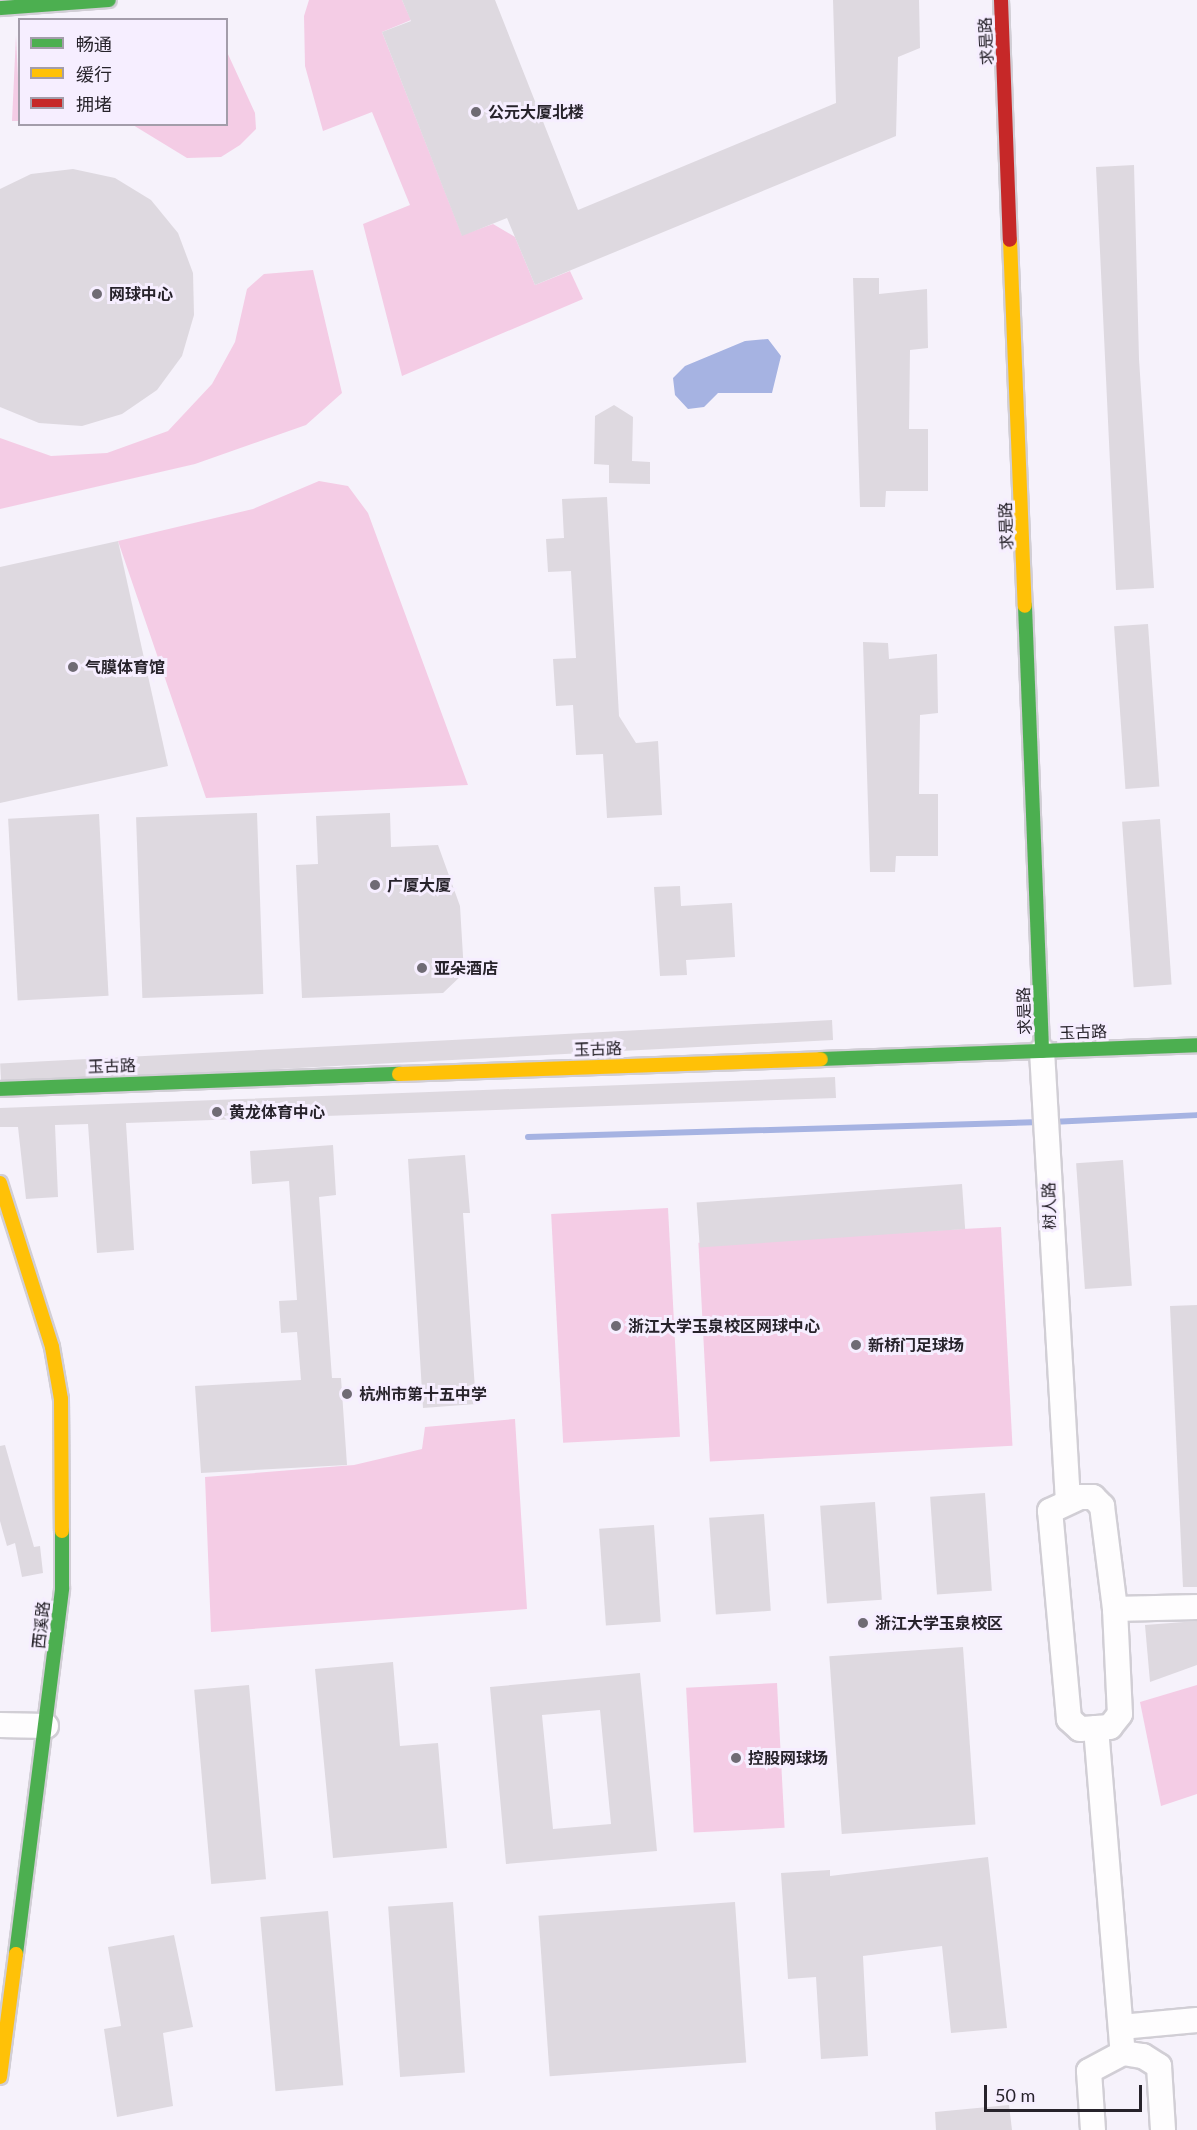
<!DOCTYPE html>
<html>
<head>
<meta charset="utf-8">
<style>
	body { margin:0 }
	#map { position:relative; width:1197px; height:2130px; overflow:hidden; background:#f6f2fb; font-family:Lato,"Noto Sans SC",sans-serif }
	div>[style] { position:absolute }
	.green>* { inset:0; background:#f4cce5; transform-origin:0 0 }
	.water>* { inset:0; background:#a6b3e2 }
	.stream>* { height:6px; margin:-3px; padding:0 3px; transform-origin:3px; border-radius:3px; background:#a6b3e2 }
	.building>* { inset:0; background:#ded9e0; transform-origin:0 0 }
	.roads { filter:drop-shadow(2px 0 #d1ced5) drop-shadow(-2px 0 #d1ced5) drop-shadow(0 2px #d1ced5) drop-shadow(0 -2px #d1ced5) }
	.street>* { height:24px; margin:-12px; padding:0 12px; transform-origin:12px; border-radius:12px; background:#fefdfe }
	.fast>* { height:14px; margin:-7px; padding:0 7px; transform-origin:7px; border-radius:7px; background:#4caf50 }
	.slow>* { height:14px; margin:-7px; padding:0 7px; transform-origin:7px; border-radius:7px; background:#ffc107 }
	.jam>* { height:14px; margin:-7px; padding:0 7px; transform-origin:7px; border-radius:7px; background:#c62828 }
	.dots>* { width:16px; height:16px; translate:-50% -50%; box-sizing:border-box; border:3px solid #f6eeff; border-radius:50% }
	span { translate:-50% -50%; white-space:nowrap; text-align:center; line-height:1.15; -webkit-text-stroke:6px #f6eeff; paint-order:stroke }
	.street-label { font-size:16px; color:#27232b }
	.poi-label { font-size:16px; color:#27232b; font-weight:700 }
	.left { translate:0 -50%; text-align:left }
	.legend { position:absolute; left:18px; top:18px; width:210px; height:108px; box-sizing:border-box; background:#f6eeff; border:2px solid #a39daa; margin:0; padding:8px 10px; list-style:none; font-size:18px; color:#27232b }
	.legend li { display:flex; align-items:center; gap:12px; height:30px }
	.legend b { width:30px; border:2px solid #a39daa }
	.scale { position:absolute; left:984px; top:2085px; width:158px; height:27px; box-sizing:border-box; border:3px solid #27232b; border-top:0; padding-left:8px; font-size:18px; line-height:21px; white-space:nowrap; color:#27232b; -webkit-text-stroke:4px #f6eeff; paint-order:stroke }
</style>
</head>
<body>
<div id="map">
	<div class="green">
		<i style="clip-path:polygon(309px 0,402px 0,411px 20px,382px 32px,462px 235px,493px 224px,515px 237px,535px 285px,570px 271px,583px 299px,402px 376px,363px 224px,410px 205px,372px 112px,323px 131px,305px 66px,304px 16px)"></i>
		<i style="clip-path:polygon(16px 35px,20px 121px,12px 121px)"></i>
		<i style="clip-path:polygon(227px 52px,255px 113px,256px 129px,240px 145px,221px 157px,187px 158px,133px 125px,226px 124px)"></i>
		<i style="clip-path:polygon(313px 270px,342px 393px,306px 425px,195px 464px,0 509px,0 438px,51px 456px,107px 453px,168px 431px,212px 384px,235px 342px,247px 289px,264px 274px)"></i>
		<i style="clip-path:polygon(319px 481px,348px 486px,368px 513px,468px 785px,206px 798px,118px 541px,253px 509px)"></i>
		<i style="left:668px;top:1208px;width:229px;height:117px;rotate:87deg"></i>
		<i style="left:1001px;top:1227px;width:219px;height:303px;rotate:87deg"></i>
		<i style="clip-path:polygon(515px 1419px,527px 1609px,211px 1632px,205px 1477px,354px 1465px,422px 1449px,425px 1427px)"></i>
		<i style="left:777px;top:1683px;width:145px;height:91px;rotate:87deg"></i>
		<i style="clip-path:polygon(1197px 1685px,1197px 1794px,1161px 1806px,1140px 1702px)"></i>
	</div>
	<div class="water">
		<i style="clip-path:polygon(768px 339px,781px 356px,772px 393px,718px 393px,704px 407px,688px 409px,675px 395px,673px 378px,685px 366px,745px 341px)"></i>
	</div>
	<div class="stream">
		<i style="left:1051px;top:1122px;width:146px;rotate:-2.7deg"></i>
		<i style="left:528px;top:1137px;width:513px;rotate:-1.67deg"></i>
	</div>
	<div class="building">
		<i style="clip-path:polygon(402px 0,495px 0,578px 210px,836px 103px,833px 0,919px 0,920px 48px,898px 57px,896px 136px,535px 285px,507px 218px,462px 236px,382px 32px,411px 21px)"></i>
		<i style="clip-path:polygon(1134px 165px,1139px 359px,1154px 588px,1116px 590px,1096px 167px)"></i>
		<i style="clip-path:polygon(73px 169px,115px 178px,151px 200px,178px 233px,193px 273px,194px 315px,182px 356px,157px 390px,122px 414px,82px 426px,39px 423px,0 407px,0 189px,31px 174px)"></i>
		<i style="clip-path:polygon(853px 278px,879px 278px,879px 294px,927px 289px,928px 348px,910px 350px,909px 429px,928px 429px,928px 491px,886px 491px,885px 507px,860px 507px)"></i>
		<i style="clip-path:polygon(614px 405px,633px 417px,632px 461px,650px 462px,650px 484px,609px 483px,609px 465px,594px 464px,595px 416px)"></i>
		<i style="clip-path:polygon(607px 497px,619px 716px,636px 743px,658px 741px,662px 815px,607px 818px,603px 754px,576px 755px,573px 705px,556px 706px,553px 659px,576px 658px,571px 571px,548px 572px,546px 539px,564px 538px,562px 499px)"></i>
		<i style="clip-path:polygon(118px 541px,168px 766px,0 803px,0 567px)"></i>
		<i style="left:1148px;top:624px;width:163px;height:34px;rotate:86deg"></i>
		<i style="clip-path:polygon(863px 642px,888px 643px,889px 659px,937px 654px,938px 713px,920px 715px,919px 794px,938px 794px,938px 856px,896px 856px,895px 872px,870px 872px)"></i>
		<i style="left:257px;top:813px;width:181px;height:121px;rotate:88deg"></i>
		<i style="clip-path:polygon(390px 813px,391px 847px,438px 845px,460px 906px,464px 973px,443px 993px,302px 998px,296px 865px,318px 864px,316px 816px)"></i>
		<i style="left:99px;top:814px;width:182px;height:91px;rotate:87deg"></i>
		<i style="left:1160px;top:819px;width:166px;height:38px;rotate:86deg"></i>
		<i style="clip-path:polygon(680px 886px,681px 906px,732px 903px,735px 957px,686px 960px,687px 975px,660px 976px,654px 887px)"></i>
		<i style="left:832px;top:1020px;width:20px;height:833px;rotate:87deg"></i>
		<i style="clip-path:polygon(835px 1077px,836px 1098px,126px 1123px,134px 1250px,97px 1253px,88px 1124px,55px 1125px,58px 1197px,26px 1199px,18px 1127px,0 1127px,0 1108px)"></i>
		<i style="clip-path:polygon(333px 1145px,336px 1195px,319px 1197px,332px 1378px,341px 1378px,347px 1465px,201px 1473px,195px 1386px,301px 1380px,297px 1332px,281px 1333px,279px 1301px,297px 1300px,289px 1181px,252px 1184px,250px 1151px)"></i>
		<i style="clip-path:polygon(465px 1155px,470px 1213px,463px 1213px,476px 1404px,423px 1408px,408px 1159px)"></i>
		<i style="left:1123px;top:1160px;width:126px;height:47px;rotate:86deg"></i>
		<i style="left:962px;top:1184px;width:45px;height:266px;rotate:86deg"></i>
		<i style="clip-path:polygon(1197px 1305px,1197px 1587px,1183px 1587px,1170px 1306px)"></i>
		<i style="clip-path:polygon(5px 1445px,34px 1547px,40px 1546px,43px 1573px,22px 1577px,15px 1543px,7px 1546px,0 1521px,0 1446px)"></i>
		<i style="left:985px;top:1493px;width:98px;height:55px;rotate:86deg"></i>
		<i style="left:875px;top:1502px;width:98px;height:55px;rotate:86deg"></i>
		<i style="left:764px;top:1514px;width:97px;height:55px;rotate:86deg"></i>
		<i style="left:654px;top:1525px;width:97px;height:55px;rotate:86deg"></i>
		<i style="clip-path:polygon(1197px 1621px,1197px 1665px,1150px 1682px,1145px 1625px)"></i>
		<i style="left:963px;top:1647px;width:178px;height:134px;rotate:86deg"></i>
		<i style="clip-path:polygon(393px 1662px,400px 1746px,438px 1743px,447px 1848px,333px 1858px,315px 1669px)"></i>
		<i style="clip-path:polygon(evenodd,640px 1673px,657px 1851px,506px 1864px,490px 1687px,640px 1673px,600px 1710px,611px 1824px,553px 1829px,542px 1715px,600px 1710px)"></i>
		<i style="left:249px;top:1685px;width:195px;height:55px;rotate:85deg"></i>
		<i style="clip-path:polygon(988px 1857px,1007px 2028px,951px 2033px,942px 1946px,863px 1956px,868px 2056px,821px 2059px,816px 1977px,788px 1979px,781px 1873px,830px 1870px,830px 1876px)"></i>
		<i style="left:453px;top:1902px;width:171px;height:65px;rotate:86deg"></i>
		<i style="left:735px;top:1902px;width:161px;height:197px;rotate:86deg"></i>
		<i style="left:328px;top:1911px;width:175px;height:68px;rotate:85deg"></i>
		<i style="clip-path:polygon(174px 1935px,193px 2027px,163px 2033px,173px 2106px,117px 2117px,104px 2029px,121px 2026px,108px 1947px)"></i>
		<i style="clip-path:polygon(1009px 2105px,1012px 2130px,936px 2130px,935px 2112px)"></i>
	</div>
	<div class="roads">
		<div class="street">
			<i style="left:1042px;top:1051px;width:448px;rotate:86.7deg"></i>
			<i style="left:1080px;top:1497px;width:13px"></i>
			<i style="left:1093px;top:1497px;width:13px;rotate:45deg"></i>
			<i style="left:1102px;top:1506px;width:104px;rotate:82.8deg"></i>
			<i style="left:1115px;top:1609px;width:105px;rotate:87.3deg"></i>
			<i style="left:1120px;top:1714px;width:16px;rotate:128deg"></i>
			<i style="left:1110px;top:1727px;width:14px;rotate:176deg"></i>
			<i style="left:1096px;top:1728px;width:16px;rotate:176deg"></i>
			<i style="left:1080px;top:1729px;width:15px;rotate:-138deg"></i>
			<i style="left:1069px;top:1719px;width:209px;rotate:-95.2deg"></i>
			<i style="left:1050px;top:1511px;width:33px;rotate:-25deg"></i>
			<i style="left:1115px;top:1609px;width:82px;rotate:-1.4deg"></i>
			<i style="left:0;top:1725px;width:46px;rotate:1.2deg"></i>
			<i style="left:1096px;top:1728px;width:326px;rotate:85.3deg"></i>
			<i style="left:1121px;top:2027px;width:76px;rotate:-5.3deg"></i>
			<i style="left:1093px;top:2130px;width:59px;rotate:-93.9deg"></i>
			<i style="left:1089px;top:2071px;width:38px;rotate:-28deg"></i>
			<i style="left:1123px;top:2053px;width:20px;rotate:9deg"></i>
			<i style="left:1143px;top:2056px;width:19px;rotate:32deg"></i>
			<i style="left:1159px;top:2066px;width:64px;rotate:86.4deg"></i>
		</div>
		<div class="fast">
			<i style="left:0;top:8px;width:109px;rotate:-4.2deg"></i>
			<i style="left:1025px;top:606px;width:445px;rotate:87.8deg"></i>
			<i style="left:821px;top:1059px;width:376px;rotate:-2.1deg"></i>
			<i style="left:0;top:1089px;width:399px;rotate:-2.2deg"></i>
			<i style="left:16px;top:1954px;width:369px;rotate:-82.8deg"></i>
			<i style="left:62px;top:1588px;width:57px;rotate:-90deg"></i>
		</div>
		<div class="slow">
			<i style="left:1010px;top:240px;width:366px;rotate:87.7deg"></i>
			<i style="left:399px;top:1074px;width:422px;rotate:-2deg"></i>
			<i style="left:0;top:1183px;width:172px;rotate:72.4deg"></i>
			<i style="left:52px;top:1347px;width:53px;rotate:80.2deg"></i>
			<i style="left:61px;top:1399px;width:132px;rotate:89.6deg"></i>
			<i style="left:0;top:2077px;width:124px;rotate:-82.6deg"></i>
		</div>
		<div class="jam">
			<i style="left:1001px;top:0;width:240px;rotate:87.9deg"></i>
		</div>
	</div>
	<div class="dots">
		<i style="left:476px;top:112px;background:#6f6b74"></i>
		<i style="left:97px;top:294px;background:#6f6b74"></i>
		<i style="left:73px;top:667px;background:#6f6b74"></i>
		<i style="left:375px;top:885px;background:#6f6b74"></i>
		<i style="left:422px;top:968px;background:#6f6b74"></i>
		<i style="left:217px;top:1112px;background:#6f6b74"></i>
		<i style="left:616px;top:1326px;background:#6f6b74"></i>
		<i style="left:856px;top:1345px;background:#6f6b74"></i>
		<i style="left:347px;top:1394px;background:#6f6b74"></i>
		<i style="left:863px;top:1623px;background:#6f6b74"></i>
		<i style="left:736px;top:1758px;background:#6f6b74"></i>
	</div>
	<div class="street-label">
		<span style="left:986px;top:41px;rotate:-93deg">求是路</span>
		<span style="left:1006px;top:526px;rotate:-92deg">求是路</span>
		<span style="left:1024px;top:1011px;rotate:-92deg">求是路</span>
		<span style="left:1083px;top:1032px;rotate:-2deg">玉古路</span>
		<span style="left:598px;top:1049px;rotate:-2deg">玉古路</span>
		<span style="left:112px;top:1066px;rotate:-2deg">玉古路</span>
		<span style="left:1049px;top:1206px;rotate:-91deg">树人路</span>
		<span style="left:41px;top:1625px;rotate:-84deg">西溪路</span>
	</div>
	<div class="poi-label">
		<span class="left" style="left:488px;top:112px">公元大厦北楼</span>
		<span class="left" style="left:109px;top:294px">网球中心</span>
		<span class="left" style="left:85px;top:667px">气膜体育馆</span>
		<span class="left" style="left:387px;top:885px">广厦大厦</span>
		<span class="left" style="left:434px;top:968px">亚朵酒店</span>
		<span class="left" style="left:229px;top:1112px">黄龙体育中心</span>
		<span class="left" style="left:628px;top:1326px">浙江大学玉泉校区网球中心</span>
		<span class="left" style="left:868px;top:1345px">新桥门足球场</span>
		<span class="left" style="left:359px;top:1394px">杭州市第十五中学</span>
		<span class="left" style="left:875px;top:1623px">浙江大学玉泉校区</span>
		<span class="left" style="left:748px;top:1758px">控股网球场</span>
	</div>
	<ul class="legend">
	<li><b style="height:8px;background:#4caf50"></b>畅通</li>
	<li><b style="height:8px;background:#ffc107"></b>缓行</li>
	<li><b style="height:8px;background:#c62828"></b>拥堵</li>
	</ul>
	<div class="scale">50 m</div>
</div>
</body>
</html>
